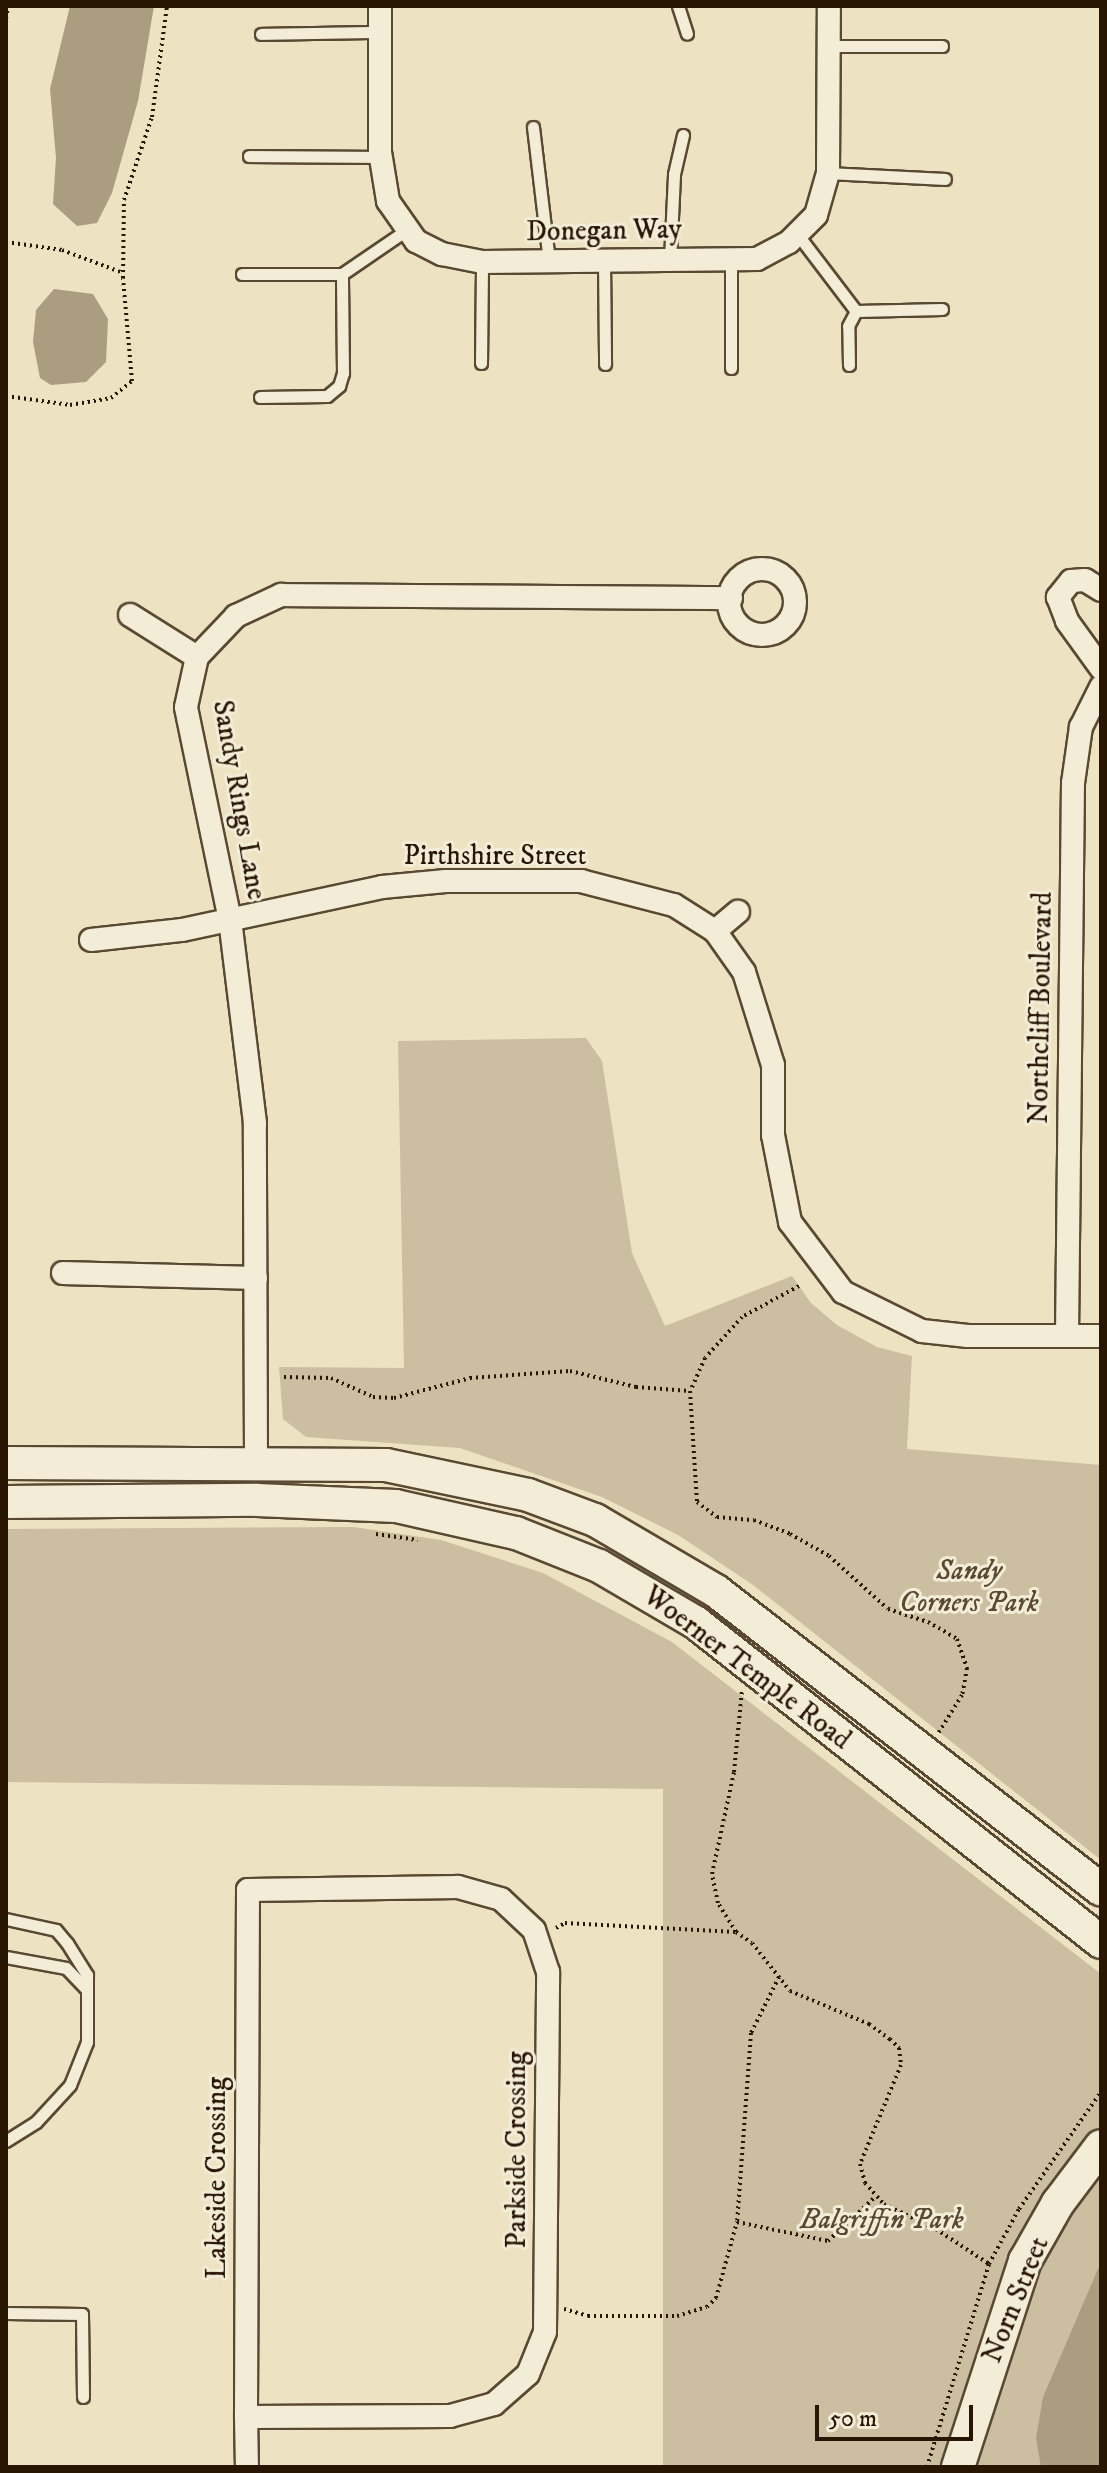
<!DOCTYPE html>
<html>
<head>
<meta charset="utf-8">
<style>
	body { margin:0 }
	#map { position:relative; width:1107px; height:2473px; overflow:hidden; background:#ede2c1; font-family:"IM FELL DW Pica",serif }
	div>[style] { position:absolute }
	.green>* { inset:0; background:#ccbfa1 }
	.water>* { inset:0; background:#aa9d80 }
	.path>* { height:4px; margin-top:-2px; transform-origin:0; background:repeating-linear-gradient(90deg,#281602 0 2px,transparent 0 6px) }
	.roads { filter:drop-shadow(2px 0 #594932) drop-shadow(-2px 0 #594932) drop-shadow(0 2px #594932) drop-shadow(0 -2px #594932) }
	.lane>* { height:11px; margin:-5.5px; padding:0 5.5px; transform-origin:5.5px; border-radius:5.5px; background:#f3ecd7 }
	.street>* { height:22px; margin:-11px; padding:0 11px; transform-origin:11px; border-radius:11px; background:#f3ecd7 }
	.street>.ring { margin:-11px; padding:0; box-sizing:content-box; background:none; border:22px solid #f3ecd7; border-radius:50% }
	.secondary>* { height:32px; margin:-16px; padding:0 16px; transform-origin:16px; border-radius:16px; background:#f3ecd7 }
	span { translate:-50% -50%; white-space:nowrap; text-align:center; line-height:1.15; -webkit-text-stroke:6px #f3ecd7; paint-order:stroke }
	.street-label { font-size:28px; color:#281602 }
	.park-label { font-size:28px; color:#594932; font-style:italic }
	.frame { position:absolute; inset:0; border:8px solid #281602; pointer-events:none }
	.scale { position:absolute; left:815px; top:2405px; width:158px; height:36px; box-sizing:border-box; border:4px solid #281602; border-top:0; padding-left:10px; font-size:24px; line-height:28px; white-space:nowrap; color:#281602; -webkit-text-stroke:6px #f3ecd7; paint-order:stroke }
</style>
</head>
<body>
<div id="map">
	<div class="green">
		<i style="clip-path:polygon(586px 1038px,602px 1061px,632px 1253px,665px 1326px,792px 1276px,811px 1303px,837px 1325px,877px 1347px,912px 1356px,907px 1449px,1101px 1465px,1101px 1860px,753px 1585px,678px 1535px,602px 1497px,460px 1448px,306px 1437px,283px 1419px,279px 1367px,404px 1368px,398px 1041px)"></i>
		<i style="clip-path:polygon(354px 1527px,441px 1540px,543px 1573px,672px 1642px,1101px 1974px,1101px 2467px,663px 2467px,663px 1789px,6px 1782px,6px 1529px)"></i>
	</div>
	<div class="water">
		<i style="clip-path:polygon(70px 6px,154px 6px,138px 101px,112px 193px,97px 223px,77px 226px,53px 204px,56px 158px,50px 89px)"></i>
		<i style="clip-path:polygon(54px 289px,93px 294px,108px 319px,106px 362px,86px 382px,51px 385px,40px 378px,33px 342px,36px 310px)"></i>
		<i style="clip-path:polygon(1101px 2262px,1101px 2467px,1041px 2467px,1036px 2438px,1043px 2397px)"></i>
	</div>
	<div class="path">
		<i style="left:6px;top:19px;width:13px;rotate:-81deg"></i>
		<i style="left:6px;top:242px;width:57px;rotate:8.1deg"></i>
		<i style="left:62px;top:250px;width:65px;rotate:20.7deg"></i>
		<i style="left:6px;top:396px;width:65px;rotate:8deg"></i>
		<i style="left:70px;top:405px;width:42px;rotate:-9.7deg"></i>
		<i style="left:111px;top:398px;width:27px;rotate:-39deg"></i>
		<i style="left:132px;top:381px;width:103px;rotate:-95deg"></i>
		<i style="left:123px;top:278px;width:78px;rotate:-89.3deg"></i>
		<i style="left:124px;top:200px;width:88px;rotate:-71.4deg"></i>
		<i style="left:152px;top:117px;width:112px;rotate:-82.3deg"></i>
		<i style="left:799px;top:1286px;width:65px;rotate:151.5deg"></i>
		<i style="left:742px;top:1317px;width:55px;rotate:132.1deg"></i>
		<i style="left:705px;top:1358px;width:36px;rotate:114deg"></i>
		<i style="left:690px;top:1391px;width:111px;rotate:86.4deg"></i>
		<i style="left:697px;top:1502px;width:25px;rotate:37deg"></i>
		<i style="left:717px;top:1517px;width:37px;rotate:5deg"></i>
		<i style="left:754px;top:1520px;width:39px;rotate:21deg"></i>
		<i style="left:790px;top:1534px;width:45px;rotate:29.4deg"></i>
		<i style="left:829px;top:1556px;width:79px;rotate:41.9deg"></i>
		<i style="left:888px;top:1609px;width:42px;rotate:18deg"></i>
		<i style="left:928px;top:1622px;width:34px;rotate:30deg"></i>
		<i style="left:957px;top:1639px;width:31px;rotate:71deg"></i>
		<i style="left:967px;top:1668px;width:27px;rotate:100deg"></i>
		<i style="left:962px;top:1695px;width:44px;rotate:121.9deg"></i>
		<i style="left:284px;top:1377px;width:47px;rotate:1.2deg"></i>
		<i style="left:331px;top:1378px;width:46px;rotate:24.3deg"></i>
		<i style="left:373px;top:1397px;width:21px;rotate:3deg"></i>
		<i style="left:394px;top:1398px;width:79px;rotate:-14.7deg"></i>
		<i style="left:470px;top:1378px;width:100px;rotate:-4deg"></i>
		<i style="left:570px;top:1371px;width:68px;rotate:13.6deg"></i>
		<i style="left:636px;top:1387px;width:54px;rotate:4.2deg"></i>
		<i style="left:376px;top:1534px;width:42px;rotate:8.1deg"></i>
		<i style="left:556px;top:1928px;width:10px;rotate:-29deg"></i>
		<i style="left:565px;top:1923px;width:171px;rotate:3deg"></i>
		<i style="left:736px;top:1932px;width:19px;rotate:35deg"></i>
		<i style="left:752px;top:1943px;width:61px;rotate:51.6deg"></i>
		<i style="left:790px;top:1991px;width:86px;rotate:22.7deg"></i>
		<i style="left:869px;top:2024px;width:26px;rotate:36deg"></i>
		<i style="left:890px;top:2039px;width:13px;rotate:45deg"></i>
		<i style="left:899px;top:2048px;width:17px;rotate:83deg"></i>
		<i style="left:901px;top:2065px;width:107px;rotate:112.5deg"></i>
		<i style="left:860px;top:2164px;width:20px;rotate:75deg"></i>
		<i style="left:865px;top:2183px;width:28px;rotate:48deg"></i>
		<i style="left:884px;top:2204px;width:58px;rotate:25.7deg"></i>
		<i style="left:936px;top:2229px;width:64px;rotate:33.4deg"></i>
		<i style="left:736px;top:1932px;width:34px;rotate:-122deg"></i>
		<i style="left:718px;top:1903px;width:30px;rotate:-102deg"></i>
		<i style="left:712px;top:1874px;width:104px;rotate:-77.8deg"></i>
		<i style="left:734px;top:1772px;width:81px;rotate:-84.4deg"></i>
		<i style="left:779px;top:1977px;width:63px;rotate:116.6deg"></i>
		<i style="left:751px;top:2033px;width:190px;rotate:94.2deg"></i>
		<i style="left:737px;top:2222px;width:93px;rotate:11.8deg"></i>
		<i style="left:828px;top:2241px;width:63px;rotate:-43.1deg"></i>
		<i style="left:564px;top:2309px;width:25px;rotate:16deg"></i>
		<i style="left:588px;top:2316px;width:89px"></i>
		<i style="left:677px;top:2316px;width:31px;rotate:-17deg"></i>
		<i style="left:707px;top:2307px;width:13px;rotate:-45deg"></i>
		<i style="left:716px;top:2298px;width:79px;rotate:-74.6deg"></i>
		<i style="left:927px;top:2467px;width:212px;rotate:-73deg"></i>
		<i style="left:989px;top:2264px;width:63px;rotate:-61.4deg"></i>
		<i style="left:1019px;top:2209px;width:143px;rotate:-55deg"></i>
	</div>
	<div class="roads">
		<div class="lane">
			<i style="left:678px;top:6px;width:29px;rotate:72deg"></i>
			<i style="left:261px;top:34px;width:119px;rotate:-1deg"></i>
			<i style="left:829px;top:46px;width:113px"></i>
			<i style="left:533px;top:127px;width:135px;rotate:83.2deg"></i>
			<i style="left:249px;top:156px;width:131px;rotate:0.4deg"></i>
			<i style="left:828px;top:173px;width:117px;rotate:2.9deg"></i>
			<i style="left:798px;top:235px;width:96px;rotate:52.7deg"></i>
			<i style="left:856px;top:311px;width:86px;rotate:-1.3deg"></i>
			<i style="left:670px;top:260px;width:86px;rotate:-87.3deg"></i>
			<i style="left:674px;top:174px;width:40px;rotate:-77deg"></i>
			<i style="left:604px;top:261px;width:103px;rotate:89.4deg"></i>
			<i style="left:242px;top:274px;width:100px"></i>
			<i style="left:481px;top:363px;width:101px;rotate:-89.4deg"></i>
			<i style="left:849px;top:365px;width:39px;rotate:-91deg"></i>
			<i style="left:848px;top:326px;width:17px;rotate:-62deg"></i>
			<i style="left:731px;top:368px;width:109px;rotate:-90deg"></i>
			<i style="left:260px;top:397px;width:67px;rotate:-0.9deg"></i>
			<i style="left:327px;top:396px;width:16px;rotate:-40deg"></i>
			<i style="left:339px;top:386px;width:14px;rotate:-73deg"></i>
			<i style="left:343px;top:373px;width:99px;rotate:-90.6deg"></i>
			<i style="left:342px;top:274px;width:76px;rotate:-34.3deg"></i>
			<i style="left:6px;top:1919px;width:51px;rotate:12.4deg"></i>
			<i style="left:56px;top:1930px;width:17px;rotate:50deg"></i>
			<i style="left:67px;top:1943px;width:38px;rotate:58deg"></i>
			<i style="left:87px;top:1975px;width:67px;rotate:90deg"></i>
			<i style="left:87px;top:2042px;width:46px;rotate:111.6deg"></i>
			<i style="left:70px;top:2085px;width:50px;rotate:132.6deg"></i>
			<i style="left:36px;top:2122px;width:36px;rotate:148deg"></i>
			<i style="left:6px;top:1957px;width:61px;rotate:10.4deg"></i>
			<i style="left:66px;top:1968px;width:30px;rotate:46deg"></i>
			<i style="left:6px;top:2313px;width:76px;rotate:0.8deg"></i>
			<i style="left:82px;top:2314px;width:83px;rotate:89.3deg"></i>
		</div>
		<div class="street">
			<i style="left:380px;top:6px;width:146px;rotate:90deg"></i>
			<i style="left:380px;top:152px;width:50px;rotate:80.7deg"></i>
			<i style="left:388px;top:201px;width:49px;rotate:55deg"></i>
			<i style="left:416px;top:241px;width:29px;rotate:27deg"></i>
			<i style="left:442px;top:254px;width:41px;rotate:11.3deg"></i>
			<i style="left:482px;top:262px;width:275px;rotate:-0.6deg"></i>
			<i style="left:757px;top:259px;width:36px;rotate:-28deg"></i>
			<i style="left:789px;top:242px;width:38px;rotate:-45deg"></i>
			<i style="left:816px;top:215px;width:44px;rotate:-74.1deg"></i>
			<i style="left:828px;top:173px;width:167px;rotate:-89.7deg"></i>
			<i class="ring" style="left:729px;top:569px;width:44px;height:44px"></i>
			<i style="left:1101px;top:590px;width:19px;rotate:-148deg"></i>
			<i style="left:1085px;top:580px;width:14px;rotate:176deg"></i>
			<i style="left:1071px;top:581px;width:21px;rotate:129deg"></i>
			<i style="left:1058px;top:597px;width:26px;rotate:69deg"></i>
			<i style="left:1067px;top:621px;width:58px;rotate:54.1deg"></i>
			<i style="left:130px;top:615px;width:79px;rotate:32.1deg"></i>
			<i style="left:715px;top:931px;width:30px;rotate:-40deg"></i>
			<i style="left:91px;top:940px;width:92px;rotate:-6.3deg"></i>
			<i style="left:182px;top:930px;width:205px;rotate:-12.1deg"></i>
			<i style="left:382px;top:887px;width:64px;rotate:-5.4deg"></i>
			<i style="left:446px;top:881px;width:135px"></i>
			<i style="left:581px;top:881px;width:96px;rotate:14.5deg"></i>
			<i style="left:674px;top:905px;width:49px;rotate:32.4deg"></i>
			<i style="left:715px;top:931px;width:50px;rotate:54.7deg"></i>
			<i style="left:744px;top:972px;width:97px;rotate:72.7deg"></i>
			<i style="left:773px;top:1065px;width:70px;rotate:90deg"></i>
			<i style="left:773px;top:1135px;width:89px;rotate:78.9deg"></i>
			<i style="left:790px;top:1222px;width:88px;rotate:52.9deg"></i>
			<i style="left:843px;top:1292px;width:88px;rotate:26.3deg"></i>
			<i style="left:922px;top:1331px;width:46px;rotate:6.2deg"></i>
			<i style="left:968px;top:1336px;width:133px"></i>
			<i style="left:63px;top:1273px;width:193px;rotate:1.5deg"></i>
			<i style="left:1067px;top:1336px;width:553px;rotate:-89.38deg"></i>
			<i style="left:1073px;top:783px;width:57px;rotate:-81.9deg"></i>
			<i style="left:1081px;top:727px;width:45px;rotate:-63.4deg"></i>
			<i style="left:256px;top:1461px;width:338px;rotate:-90.2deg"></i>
			<i style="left:255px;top:1123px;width:205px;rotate:-97deg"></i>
			<i style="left:230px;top:920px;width:217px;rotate:-101.7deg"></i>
			<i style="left:186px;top:707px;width:51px;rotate:-77.6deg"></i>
			<i style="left:197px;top:657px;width:57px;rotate:-46.4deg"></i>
			<i style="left:236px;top:616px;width:50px;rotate:-25deg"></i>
			<i style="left:281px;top:595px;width:450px;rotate:0.4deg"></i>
			<i style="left:246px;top:2417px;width:204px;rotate:-0.3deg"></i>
			<i style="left:450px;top:2416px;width:46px;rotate:-15.3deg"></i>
			<i style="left:494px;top:2404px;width:45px;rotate:-41.4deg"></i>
			<i style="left:528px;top:2374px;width:45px;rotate:-68deg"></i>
			<i style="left:545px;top:2332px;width:360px;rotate:-89.5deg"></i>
			<i style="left:548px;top:1972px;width:44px;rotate:-108.4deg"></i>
			<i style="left:534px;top:1930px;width:45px;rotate:-136.8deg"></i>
			<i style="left:501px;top:1899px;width:45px;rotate:-164.4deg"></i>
			<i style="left:458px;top:1887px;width:210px;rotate:179.2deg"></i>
			<i style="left:248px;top:1890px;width:527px;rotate:90.22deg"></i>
			<i style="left:246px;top:2417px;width:50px;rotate:88.9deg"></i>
		</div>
		<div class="secondary">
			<i style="left:6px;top:1463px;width:380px;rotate:0.3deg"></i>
			<i style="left:386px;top:1465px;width:145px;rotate:11.9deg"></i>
			<i style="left:528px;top:1495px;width:72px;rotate:20.5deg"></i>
			<i style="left:595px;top:1520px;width:140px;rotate:30.4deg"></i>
			<i style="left:716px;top:1591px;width:487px;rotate:37.8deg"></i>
			<i style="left:6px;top:1502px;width:251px;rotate:-0.5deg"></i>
			<i style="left:257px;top:1500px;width:139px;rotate:2.5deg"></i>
			<i style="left:396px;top:1506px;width:123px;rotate:12.7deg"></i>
			<i style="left:516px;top:1533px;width:89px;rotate:21.7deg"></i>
			<i style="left:599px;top:1566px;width:111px;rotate:30.3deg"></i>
			<i style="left:695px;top:1622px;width:517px;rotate:38.24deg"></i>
			<i style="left:958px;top:2467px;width:217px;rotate:-72deg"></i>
			<i style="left:1025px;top:2261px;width:67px;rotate:-60.4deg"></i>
			<i style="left:1058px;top:2203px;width:71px;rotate:-53deg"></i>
		</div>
	</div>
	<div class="street-label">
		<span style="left:604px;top:231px;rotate:-1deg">Donegan Way</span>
		<span style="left:239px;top:800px;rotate:80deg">Sandy Rings Lane</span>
		<span style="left:495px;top:856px">Pirthshire Street</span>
		<span style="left:1041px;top:1008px;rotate:-89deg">Northcliff Boulevard</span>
		<span style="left:747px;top:1668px;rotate:37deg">Woerner Temple Road</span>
		<span style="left:517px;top:2150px;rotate:-90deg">Parkside Crossing</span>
		<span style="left:217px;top:2178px;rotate:-90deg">Lakeside Crossing</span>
		<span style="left:1016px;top:2300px;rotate:-68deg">Norn Street</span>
	</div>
	<div class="park-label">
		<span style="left:969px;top:1587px">Sandy<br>Corners Park</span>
		<span style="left:882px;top:2220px">Balgriffin Park</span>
	</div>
	<div class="frame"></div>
	<div class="scale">50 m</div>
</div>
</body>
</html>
